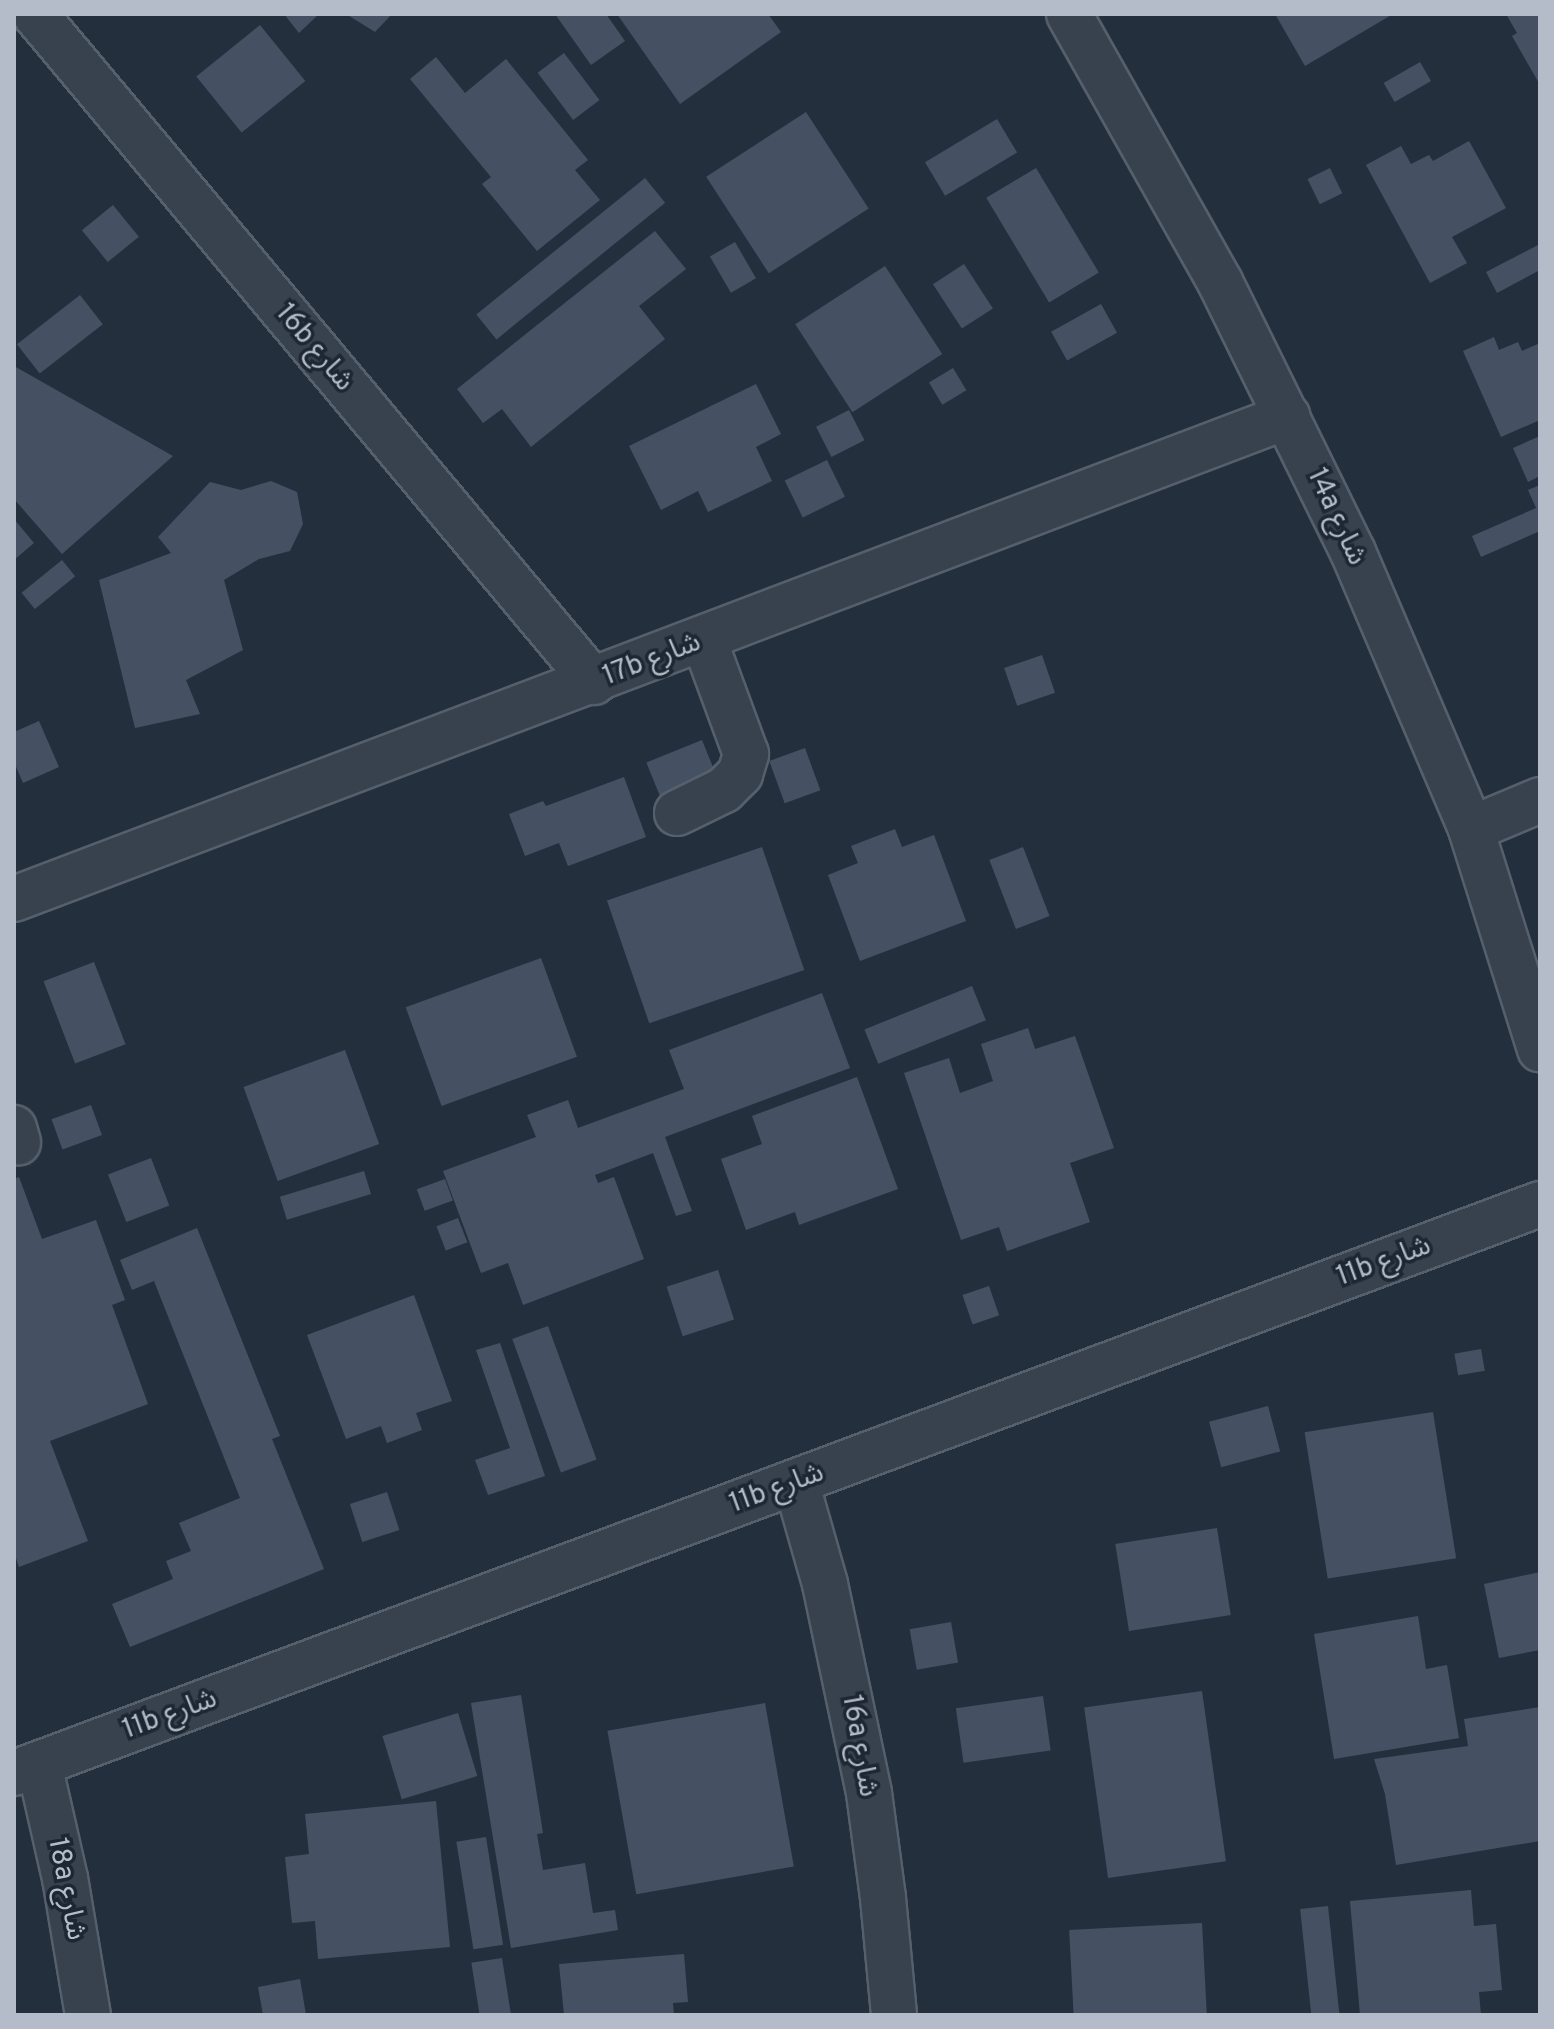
<!DOCTYPE html>
<html>
<head>
<meta charset="utf-8">
<style>
	body { margin:0 }
	#map { position:relative; width:1554px; height:2029px; overflow:hidden; background:#242f3e; font-family:Overpass,"Noto Sans Arabic",sans-serif }
	div>[style] { position:absolute }
	.building>* { inset:0; background:#455162; transform-origin:0 0 }
	.roads { filter:drop-shadow(2px 0 #565f6c) drop-shadow(-2px 0 #565f6c) drop-shadow(0 2px #565f6c) drop-shadow(0 -2px #565f6c) }
	.minor>* { height:44px; margin:-22px; padding:0 22px; transform-origin:22px; border-radius:22px; background:#38414e }
	span { translate:-50% -50%; white-space:nowrap; text-align:center; line-height:1.15; -webkit-text-stroke:7px #1d2633; paint-order:stroke }
	.street-label { font-size:28px; color:#b4bcc9 }
	.frame { position:absolute; inset:0; border:16px solid #b4bcc9; pointer-events:none }
</style>
</head>
<body>
<div id="map">
	<div class="building">
		<i style="clip-path:polygon(284px 14px,319px 14px,299px 33px)"></i>
		<i style="clip-path:polygon(346px 14px,392px 14px,375px 32px)"></i>
		<i style="clip-path:polygon(555px 14px,606px 14px,625px 41px,591px 65px)"></i>
		<i style="clip-path:polygon(617px 14px,768px 14px,781px 32px,680px 104px)"></i>
		<i style="clip-path:polygon(1275px 14px,1393px 14px,1305px 66px)"></i>
		<i style="clip-path:polygon(1506px 14px,1540px 14px,1540px 85px,1512px 36px,1517px 33px)"></i>
		<i style="left:260px;top:25px;width:72px;height:82px;rotate:51deg"></i>
		<i style="left:564px;top:53px;width:59px;height:33px;rotate:53deg"></i>
		<i style="clip-path:polygon(436px 57px,465px 93px,506px 59px,588px 160px,575px 170px,600px 200px,537px 251px,482px 184px,491px 177px,410px 79px)"></i>
		<i style="left:1420px;top:62px;width:22px;height:42px;rotate:60deg"></i>
		<i style="left:806px;top:112px;width:115px;height:119px;rotate:57deg"></i>
		<i style="left:997px;top:119px;width:39px;height:84px;rotate:59deg"></i>
		<i style="clip-path:polygon(1469px 141px,1506px 208px,1452px 237px,1467px 263px,1430px 283px,1366px 165px,1401px 146px,1411px 164px,1429px 155px,1433px 161px)"></i>
		<i style="left:1036px;top:168px;width:122px;height:58px;rotate:59deg"></i>
		<i style="left:1330px;top:168px;width:28px;height:25px;rotate:64deg"></i>
		<i style="left:645px;top:178px;width:32px;height:217px;rotate:51deg"></i>
		<i style="left:113px;top:205px;width:41px;height:40px;rotate:51deg"></i>
		<i style="clip-path:polygon(655px 231px,686px 269px,639px 306px,665px 339px,531px 447px,502px 409px,483px 423px,457px 389px)"></i>
		<i style="left:735px;top:242px;width:42px;height:29px;rotate:60deg"></i>
		<i style="clip-path:polygon(1540px 244px,1540px 270px,1497px 293px,1486px 272px)"></i>
		<i style="left:964px;top:264px;width:53px;height:37px;rotate:57deg"></i>
		<i style="left:885px;top:266px;width:105px;height:107px;rotate:57deg"></i>
		<i style="left:80px;top:295px;width:37px;height:80px;rotate:52deg"></i>
		<i style="left:1101px;top:304px;width:33px;height:57px;rotate:61deg"></i>
		<i style="clip-path:polygon(1494px 337px,1499px 350px,1518px 342px,1522px 351px,1540px 343px,1540px 420px,1501px 437px,1463px 351px)"></i>
		<i style="clip-path:polygon(14px 366px,173px 456px,62px 554px,14px 499px)"></i>
		<i style="left:953px;top:368px;width:26px;height:28px;rotate:59deg"></i>
		<i style="clip-path:polygon(756px 384px,781px 434px,756px 447px,772px 481px,708px 512px,698px 491px,661px 510px,629px 446px)"></i>
		<i style="left:849px;top:410px;width:34px;height:37px;rotate:63deg"></i>
		<i style="clip-path:polygon(1540px 436px,1540px 476px,1528px 482px,1513px 448px)"></i>
		<i style="left:827px;top:460px;width:41px;height:47px;rotate:64deg"></i>
		<i style="clip-path:polygon(271px 481px,297px 492px,303px 524px,290px 551px,259px 559px,224px 580px,243px 650px,186px 680px,200px 714px,135px 728px,99px 580px,171px 553px,158px 537px,210px 482px,241px 490px)"></i>
		<i style="clip-path:polygon(1540px 485px,1540px 531px,1481px 557px,1472px 536px,1536px 508px,1528px 490px)"></i>
		<i style="clip-path:polygon(14px 519px,34px 543px,14px 560px)"></i>
		<i style="left:62px;top:560px;width:21px;height:52px;rotate:51deg"></i>
		<i style="left:1042px;top:655px;width:40px;height:40px;rotate:71deg"></i>
		<i style="clip-path:polygon(39px 721px,59px 767px,23px 783px,14px 762px,14px 732px)"></i>
		<i style="left:702px;top:740px;width:41px;height:60px;rotate:68deg"></i>
		<i style="left:805px;top:748px;width:45px;height:38px;rotate:70deg"></i>
		<i style="clip-path:polygon(624px 777px,646px 837px,568px 866px,559px 843px,525px 856px,509px 814px,543px 801px,546px 806px)"></i>
		<i style="clip-path:polygon(895px 829px,902px 847px,934px 835px,966px 921px,860px 961px,828px 875px,858px 863px,851px 846px)"></i>
		<i style="left:762px;top:847px;width:130px;height:164px;rotate:71deg"></i>
		<i style="left:1023px;top:847px;width:74px;height:36px;rotate:69deg"></i>
		<i style="left:541px;top:958px;width:105px;height:144px;rotate:70deg"></i>
		<i style="left:94px;top:962px;width:88px;height:54px;rotate:69deg"></i>
		<i style="left:972px;top:986px;width:37px;height:116px;rotate:68deg"></i>
		<i style="clip-path:polygon(822px 993px,850px 1068px,665px 1137px,692px 1211px,676px 1216px,653px 1153px,595px 1175px,598px 1183px,614px 1177px,644px 1259px,523px 1305px,508px 1263px,481px 1273px,443px 1171px,536px 1137px,527px 1115px,568px 1100px,578px 1128px,684px 1089px,669px 1050px)"></i>
		<i style="clip-path:polygon(1028px 1028px,1035px 1049px,1075px 1036px,1114px 1148px,1070px 1163px,1090px 1222px,1007px 1251px,999px 1227px,961px 1240px,904px 1073px,949px 1058px,960px 1093px,993px 1081px,981px 1044px)"></i>
		<i style="left:345px;top:1050px;width:100px;height:108px;rotate:70deg"></i>
		<i style="clip-path:polygon(857px 1077px,898px 1189px,799px 1225px,795px 1212px,746px 1230px,721px 1159px,762px 1144px,752px 1116px)"></i>
		<i style="left:91px;top:1105px;width:32px;height:42px;rotate:70deg"></i>
		<i style="left:151px;top:1158px;width:51px;height:46px;rotate:69deg"></i>
		<i style="left:364px;top:1171px;width:24px;height:88px;rotate:73deg"></i>
		<i style="clip-path:polygon(19px 1177px,42px 1239px,96px 1220px,125px 1300px,112px 1305px,148px 1404px,50px 1441px,88px 1541px,19px 1567px,14px 1552px,14px 1179px)"></i>
		<i style="left:445px;top:1179px;width:23px;height:30px;rotate:70deg"></i>
		<i style="left:458px;top:1218px;width:26px;height:23px;rotate:69deg"></i>
		<i style="clip-path:polygon(197px 1228px,280px 1436px,272px 1439px,324px 1569px,130px 1647px,112px 1604px,173px 1579px,166px 1561px,191px 1551px,179px 1523px,240px 1498px,154px 1281px,132px 1290px,120px 1260px)"></i>
		<i style="left:718px;top:1270px;width:52px;height:54px;rotate:72deg"></i>
		<i style="left:989px;top:1286px;width:31px;height:28px;rotate:71deg"></i>
		<i style="clip-path:polygon(414px 1295px,452px 1401px,416px 1413px,422px 1430px,387px 1443px,381px 1426px,346px 1439px,307px 1335px)"></i>
		<i style="left:548px;top:1326px;width:142px;height:38px;rotate:70deg"></i>
		<i style="clip-path:polygon(500px 1343px,545px 1476px,488px 1495px,475px 1460px,510px 1448px,476px 1350px)"></i>
		<i style="left:1481px;top:1349px;width:22px;height:27px;rotate:80deg"></i>
		<i style="left:1268px;top:1406px;width:47px;height:61px;rotate:75deg"></i>
		<i style="left:1433px;top:1412px;width:148px;height:130px;rotate:81deg"></i>
		<i style="left:387px;top:1492px;width:40px;height:39px;rotate:72deg"></i>
		<i style="left:1217px;top:1528px;width:88px;height:103px;rotate:81deg"></i>
		<i style="clip-path:polygon(1540px 1572px,1540px 1650px,1499px 1658px,1484px 1584px)"></i>
		<i style="clip-path:polygon(1418px 1616px,1426px 1669px,1447px 1665px,1459px 1738px,1334px 1759px,1314px 1634px)"></i>
		<i style="left:951px;top:1622px;width:41px;height:42px;rotate:80deg"></i>
		<i style="left:1202px;top:1691px;width:172px;height:119px;rotate:82deg"></i>
		<i style="clip-path:polygon(521px 1695px,543px 1833px,537px 1834px,543px 1870px,585px 1863px,593px 1913px,615px 1910px,618px 1930px,511px 1948px,471px 1703px)"></i>
		<i style="left:1043px;top:1696px;width:55px;height:88px;rotate:82deg"></i>
		<i style="left:765px;top:1703px;width:166px;height:160px;rotate:80deg"></i>
		<i style="clip-path:polygon(1540px 1707px,1540px 1841px,1396px 1865px,1385px 1794px,1374px 1759px,1468px 1746px,1464px 1719px)"></i>
		<i style="left:458px;top:1713px;width:66px;height:79px;rotate:73deg"></i>
		<i style="clip-path:polygon(436px 1801px,450px 1947px,318px 1959px,315px 1921px,292px 1923px,285px 1857px,309px 1854px,305px 1814px)"></i>
		<i style="left:486px;top:1837px;width:109px;height:30px;rotate:81deg"></i>
		<i style="clip-path:polygon(1471px 1890px,1474px 1926px,1496px 1924px,1502px 1990px,1479px 1992px,1481px 2015px,1360px 2015px,1350px 1901px)"></i>
		<i style="left:1328px;top:1906px;width:110px;height:28px;rotate:84deg"></i>
		<i style="left:1202px;top:1923px;width:92px;height:133px;rotate:87deg"></i>
		<i style="clip-path:polygon(684px 1954px,688px 2002px,673px 2003px,674px 2015px,564px 2015px,559px 1964px)"></i>
		<i style="left:502px;top:1958px;width:58px;height:31px;rotate:81deg"></i>
		<i style="clip-path:polygon(300px 1979px,306px 2015px,263px 2015px,258px 1987px)"></i>
	</div>
	<div class="roads">
		<div class="minor">
			<i style="left:35px;top:14px;width:871px;rotate:50.08deg"></i>
			<i style="left:1069px;top:14px;width:308px;rotate:60.6deg"></i>
			<i style="left:1220px;top:282px;width:301px;rotate:63.8deg"></i>
			<i style="left:1353px;top:552px;width:301px;rotate:66.9deg"></i>
			<i style="left:1471px;top:829px;width:231px;rotate:72.6deg"></i>
			<i style="left:677px;top:813px;width:52px;rotate:-26.1deg"></i>
			<i style="left:724px;top:790px;width:23px;rotate:-45deg"></i>
			<i style="left:740px;top:774px;width:21px;rotate:-73deg"></i>
			<i style="left:746px;top:754px;width:121px;rotate:-110.2deg"></i>
			<i style="left:1471px;top:829px;width:75px;rotate:-22.8deg"></i>
			<i style="left:14px;top:899px;width:1362px;rotate:-20.76deg"></i>
			<i style="left:14px;top:1128px;width:15px;rotate:74deg"></i>
			<i style="left:796px;top:1482px;width:106px;rotate:74.1deg"></i>
			<i style="left:825px;top:1584px;width:214px;rotate:78.1deg"></i>
			<i style="left:869px;top:1793px;width:106px;rotate:82.4deg"></i>
			<i style="left:883px;top:1898px;width:118px;rotate:84.6deg"></i>
			<i style="left:39px;top:1764px;width:117px;rotate:77.2deg"></i>
			<i style="left:65px;top:1878px;width:139px;rotate:80.5deg"></i>
			<i style="left:14px;top:1773px;width:1629px;rotate:-20.45deg"></i>
		</div>
	</div>
	<div class="street-label">
		<span style="left:314px;top:348px;rotate:50deg">16b شارع</span>
		<span style="left:1336px;top:517px;rotate:65deg">14a شارع</span>
		<span style="left:652px;top:660px;rotate:-21deg">17b شارع</span>
		<span style="left:1384px;top:1262px;rotate:-20deg">11b شارع</span>
		<span style="left:777px;top:1489px;rotate:-20deg">11b شارع</span>
		<span style="left:170px;top:1715px;rotate:-20deg">11b شارع</span>
		<span style="left:859px;top:1746px;rotate:80deg">16a شارع</span>
		<span style="left:66px;top:1889px;rotate:79deg">18a شارع</span>
	</div>
	<div class="frame"></div>
</div>
</body>
</html>
